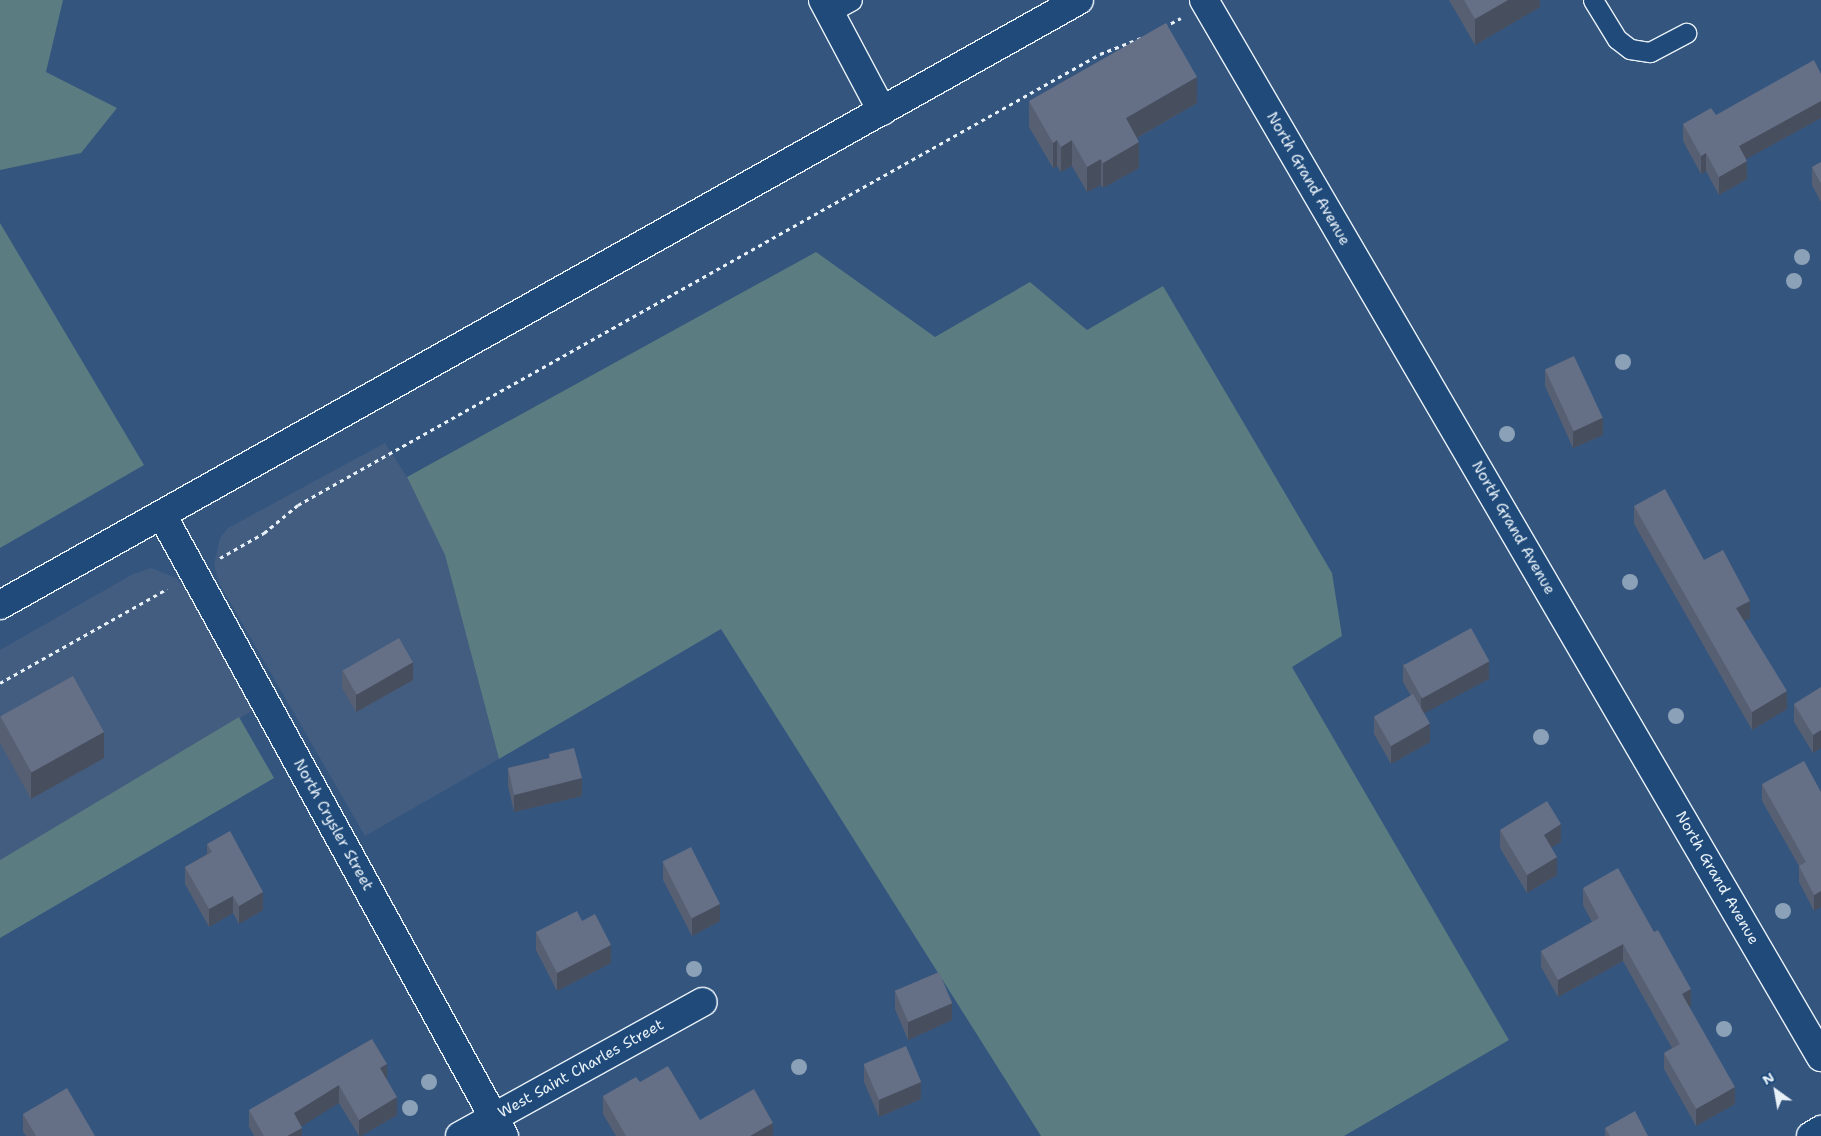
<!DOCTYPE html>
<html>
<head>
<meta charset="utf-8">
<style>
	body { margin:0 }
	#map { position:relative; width:1821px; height:1136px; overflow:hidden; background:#34557e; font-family:"Shantell Sans",sans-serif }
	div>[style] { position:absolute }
	.built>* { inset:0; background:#435d80 }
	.green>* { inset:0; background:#5b7c81 }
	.path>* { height:3px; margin-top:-1.5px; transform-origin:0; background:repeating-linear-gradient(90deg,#e8f1f8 0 4px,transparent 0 8px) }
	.roads { filter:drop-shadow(1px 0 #e8f1f8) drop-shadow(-1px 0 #e8f1f8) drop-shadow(0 1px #e8f1f8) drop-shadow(0 -1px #e8f1f8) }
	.service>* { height:19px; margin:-9.5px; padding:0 9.5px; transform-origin:9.5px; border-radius:9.5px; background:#1f4a7a }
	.minor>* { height:28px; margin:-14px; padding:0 14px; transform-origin:14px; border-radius:14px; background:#1f4a7a }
	.primary>* { height:28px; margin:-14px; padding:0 14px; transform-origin:14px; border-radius:14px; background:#1f4a7a }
	.trees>* { width:16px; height:16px; margin:-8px; border-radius:50%; background:#8ba1b7 }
	.wall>* { inset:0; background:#575f73 }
	.shaded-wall>* { inset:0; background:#474e5e }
	.building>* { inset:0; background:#656f86; transform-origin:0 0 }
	span { translate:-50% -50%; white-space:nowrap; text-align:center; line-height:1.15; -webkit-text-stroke:4px #1f4a7a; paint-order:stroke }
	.street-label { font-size:15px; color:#e8f1f8 }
	.north { position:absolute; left:1751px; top:1066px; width:50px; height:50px; -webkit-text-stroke:4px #1f4a7a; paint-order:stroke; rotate:328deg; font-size:14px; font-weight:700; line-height:20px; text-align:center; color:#e8f1f8 }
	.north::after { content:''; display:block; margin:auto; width:18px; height:22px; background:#e8f1f8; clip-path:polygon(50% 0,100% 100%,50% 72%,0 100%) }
</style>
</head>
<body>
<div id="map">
	<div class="built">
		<i style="clip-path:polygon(385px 443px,407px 477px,445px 555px,499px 759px,365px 836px,219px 583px,214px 565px,220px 538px,228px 528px)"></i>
		<i style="clip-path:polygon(151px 568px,176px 578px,189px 594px,255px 709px,0 860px,0 650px,133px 574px)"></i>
	</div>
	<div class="green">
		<i style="clip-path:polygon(0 0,63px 0,46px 72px,117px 108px,81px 153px,0 170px)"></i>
		<i style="clip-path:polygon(0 223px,144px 465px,0 548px)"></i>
		<i style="clip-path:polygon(816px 252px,935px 337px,1030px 282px,1087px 330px,1163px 286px,1332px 573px,1342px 636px,1292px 667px,1509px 1040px,1344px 1136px,1041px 1136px,721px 629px,499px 759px,445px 555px,407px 477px)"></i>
		<i style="clip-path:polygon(239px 717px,274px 778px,0 938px,0 860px)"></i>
	</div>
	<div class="path">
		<i style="left:1164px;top:27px;width:19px;rotate:-28deg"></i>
		<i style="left:220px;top:558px;width:51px;rotate:-29.6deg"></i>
		<i style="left:264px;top:533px;width:44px;rotate:-39.5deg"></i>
		<i style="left:298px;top:505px;width:920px;rotate:-29.35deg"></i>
		<i style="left:1100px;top:54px;width:44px;rotate:-21.3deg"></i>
		<i style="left:0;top:683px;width:192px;rotate:-29.4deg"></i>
	</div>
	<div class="roads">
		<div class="service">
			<i style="left:1593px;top:0;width:46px;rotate:58.4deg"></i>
			<i style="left:1617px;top:39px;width:16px;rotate:38deg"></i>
			<i style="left:1630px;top:49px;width:20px;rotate:9deg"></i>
			<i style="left:1650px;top:52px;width:41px;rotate:-27.8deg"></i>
			<i style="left:829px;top:13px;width:26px;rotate:-29deg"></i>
		</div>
		<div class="minor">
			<i style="left:823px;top:0;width:126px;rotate:62deg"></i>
			<i style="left:1204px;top:0;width:1224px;rotate:59.73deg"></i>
			<i style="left:162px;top:515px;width:709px;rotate:61.16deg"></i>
			<i style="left:460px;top:1136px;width:277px;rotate:-28.9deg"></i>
			<i style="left:1811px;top:1136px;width:12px;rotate:-31deg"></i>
		</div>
		<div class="primary">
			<i style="left:0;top:605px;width:1237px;rotate:-29.28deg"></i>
		</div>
	</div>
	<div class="trees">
		<i style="left:1802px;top:257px"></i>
		<i style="left:1794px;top:281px"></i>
		<i style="left:1623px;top:362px"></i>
		<i style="left:1507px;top:434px"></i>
		<i style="left:1630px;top:582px"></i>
		<i style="left:1676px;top:716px"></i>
		<i style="left:1541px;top:737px"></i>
		<i style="left:1783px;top:911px"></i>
		<i style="left:694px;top:969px"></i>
		<i style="left:1724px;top:1029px"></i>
		<i style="left:799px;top:1067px"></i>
		<i style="left:429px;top:1082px"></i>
		<i style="left:410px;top:1108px"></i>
	</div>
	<div class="wall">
		<i style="clip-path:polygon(1449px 0,1540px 0,1540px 7px,1475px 45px)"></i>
		<i style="clip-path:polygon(1821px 74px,1821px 118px,1746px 159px,1747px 179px,1719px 195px,1706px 171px,1701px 174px,1683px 141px,1683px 124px,1716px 115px)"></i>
		<i style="clip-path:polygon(1029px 101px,1197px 103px,1137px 138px,1139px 168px,1103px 188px,1101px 185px,1087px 192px,1072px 166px,1061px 172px,1057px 166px,1053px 168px,1029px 127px)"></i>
		<i style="clip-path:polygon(1821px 162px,1821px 202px,1812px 185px,1812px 167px)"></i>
		<i style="clip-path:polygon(1545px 369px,1603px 435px,1573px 448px,1545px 386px)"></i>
		<i style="clip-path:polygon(1634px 506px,1704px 560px,1750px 618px,1744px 621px,1787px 709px,1752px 730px,1634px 524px)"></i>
		<i style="clip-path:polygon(1403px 664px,1489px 679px,1424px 713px,1430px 742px,1391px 764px,1374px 734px,1374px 717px,1411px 696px,1403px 682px)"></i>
		<i style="clip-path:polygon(342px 670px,413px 680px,356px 712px,342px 688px)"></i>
		<i style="clip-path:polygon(1821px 687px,1813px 753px,1794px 722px,1794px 704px)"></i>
		<i style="clip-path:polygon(0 716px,104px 758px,31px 799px,0 743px)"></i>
		<i style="clip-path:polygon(549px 754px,582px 796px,514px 812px,508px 786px,508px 768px,549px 758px)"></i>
		<i style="clip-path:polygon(1762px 784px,1821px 792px,1821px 907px,1814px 911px,1799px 882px,1799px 866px,1762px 801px)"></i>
		<i style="clip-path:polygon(1500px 830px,1561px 842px,1551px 847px,1557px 875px,1527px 893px,1500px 848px)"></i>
		<i style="clip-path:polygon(207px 844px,263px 910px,239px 924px,233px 913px,209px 927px,185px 884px,185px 867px,207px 854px)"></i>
		<i style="clip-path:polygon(663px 862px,720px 921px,692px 936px,663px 880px)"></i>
		<i style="clip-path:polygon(1583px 888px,1691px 1006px,1689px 1007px,1735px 1104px,1696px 1126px,1664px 1069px,1664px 1053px,1672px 1048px,1623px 961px,1558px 997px,1541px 967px,1541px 951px,1592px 922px,1583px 905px)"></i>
		<i style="clip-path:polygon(582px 921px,611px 963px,557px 991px,536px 950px,536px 932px)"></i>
		<i style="clip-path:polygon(895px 991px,952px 1020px,908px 1040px,895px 1009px)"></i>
		<i style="clip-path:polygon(372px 1039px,387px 1079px,397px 1115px,361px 1136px,359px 1136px,339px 1103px,301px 1126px,302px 1136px,254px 1136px,249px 1127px,249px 1110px)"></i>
		<i style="clip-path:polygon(864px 1064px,921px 1099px,879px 1117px,864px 1082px)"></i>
		<i style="clip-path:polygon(640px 1082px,700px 1120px,773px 1136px,616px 1136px,603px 1114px,603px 1096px)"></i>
		<i style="clip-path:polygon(23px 1114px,95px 1136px,26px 1136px,23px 1132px)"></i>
		<i style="clip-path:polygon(1605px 1128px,1648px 1136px,1605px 1136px)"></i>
	</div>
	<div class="shaded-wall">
		<i style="clip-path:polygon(1508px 0,1540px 0,1540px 7px,1475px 45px,1475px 19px)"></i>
		<i style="clip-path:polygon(1197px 77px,1197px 103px,1126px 144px,1126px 118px)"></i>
		<i style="clip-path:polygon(1821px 101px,1821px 118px,1739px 163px,1739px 146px)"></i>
		<i style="clip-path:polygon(1057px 140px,1057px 166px,1053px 168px,1053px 143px)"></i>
		<i style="clip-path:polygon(1072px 140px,1072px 166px,1061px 172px,1061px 147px)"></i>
		<i style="clip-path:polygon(1139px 142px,1139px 168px,1103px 188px,1103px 163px)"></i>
		<i style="clip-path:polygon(1706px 153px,1706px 171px,1701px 174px,1701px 156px)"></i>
		<i style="clip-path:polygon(1101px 159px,1101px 185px,1087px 192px,1087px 167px)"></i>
		<i style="clip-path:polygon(1747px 161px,1747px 179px,1719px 195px,1719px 177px)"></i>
		<i style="clip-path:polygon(1603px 417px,1603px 435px,1573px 448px,1573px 431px)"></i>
		<i style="clip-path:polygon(1750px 601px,1750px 618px,1736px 626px,1736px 608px)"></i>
		<i style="clip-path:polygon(1489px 661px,1489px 679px,1421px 715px,1421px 697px)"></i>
		<i style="clip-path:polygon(413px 662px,413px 680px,356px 712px,356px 694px)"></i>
		<i style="clip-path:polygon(1787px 691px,1787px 709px,1752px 730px,1752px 712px)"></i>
		<i style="clip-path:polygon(1430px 724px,1430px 742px,1391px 764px,1391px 746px)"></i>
		<i style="clip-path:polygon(1821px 730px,1821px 748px,1813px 753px,1813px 735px)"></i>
		<i style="clip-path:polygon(104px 732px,104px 758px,31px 799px,31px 773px)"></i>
		<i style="clip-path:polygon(582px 778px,582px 796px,514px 812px,514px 795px)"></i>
		<i style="clip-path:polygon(1561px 824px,1561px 842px,1544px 852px,1544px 835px)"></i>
		<i style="clip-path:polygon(1557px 857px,1557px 875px,1527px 893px,1527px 875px)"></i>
		<i style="clip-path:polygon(1821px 891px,1821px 907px,1814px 911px,1814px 895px)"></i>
		<i style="clip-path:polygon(263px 892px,263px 910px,239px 924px,239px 906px)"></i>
		<i style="clip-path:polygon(233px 896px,233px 913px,209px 927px,209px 909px)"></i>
		<i style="clip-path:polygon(720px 904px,720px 921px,692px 936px,692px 918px)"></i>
		<i style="clip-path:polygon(1623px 944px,1623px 961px,1558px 997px,1558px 980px)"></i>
		<i style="clip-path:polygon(611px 945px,611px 963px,557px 991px,557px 973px)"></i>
		<i style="clip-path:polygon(1691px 989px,1691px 1006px,1682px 1011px,1682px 994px)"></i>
		<i style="clip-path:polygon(952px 1003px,952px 1020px,908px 1040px,908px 1022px)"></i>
		<i style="clip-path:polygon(387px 1064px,387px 1082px,380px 1068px)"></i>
		<i style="clip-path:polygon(921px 1082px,921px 1099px,879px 1117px,879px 1100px)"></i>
		<i style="clip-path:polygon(339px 1085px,339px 1103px,294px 1131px,294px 1113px)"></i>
		<i style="clip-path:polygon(1735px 1087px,1735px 1104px,1696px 1126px,1696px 1109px)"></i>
		<i style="clip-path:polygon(397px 1097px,397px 1115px,361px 1136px,359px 1136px,359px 1120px)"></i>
		<i style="clip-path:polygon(773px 1123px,773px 1136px,750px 1136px)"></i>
		<i style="clip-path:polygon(302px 1128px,302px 1136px,287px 1136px)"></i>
	</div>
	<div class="building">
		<i style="clip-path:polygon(1464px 0,1508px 0,1475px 19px)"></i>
		<i style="clip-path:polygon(1166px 23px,1197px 77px,1126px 118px,1139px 142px,1103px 163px,1101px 159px,1087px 167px,1072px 140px,1061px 147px,1057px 140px,1053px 143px,1029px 101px)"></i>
		<i style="clip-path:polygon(1814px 60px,1821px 74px,1821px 101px,1739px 146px,1747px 161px,1719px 177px,1706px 153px,1701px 156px,1683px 124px,1711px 108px,1716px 115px)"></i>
		<i style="clip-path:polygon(1821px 162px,1821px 184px,1812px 167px)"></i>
		<i style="left:1574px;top:356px;width:68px;height:32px;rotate:65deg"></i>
		<i style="clip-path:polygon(1665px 489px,1704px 560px,1723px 550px,1750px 601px,1736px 608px,1787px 691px,1752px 712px,1634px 506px)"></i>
		<i style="left:1471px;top:628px;width:38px;height:77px;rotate:61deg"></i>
		<i style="left:399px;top:638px;width:28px;height:65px;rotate:60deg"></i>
		<i style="left:73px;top:676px;width:64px;height:83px;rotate:61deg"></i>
		<i style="clip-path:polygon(1821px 687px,1821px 730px,1813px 735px,1794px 704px)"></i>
		<i style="left:1413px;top:694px;width:34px;height:45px;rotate:60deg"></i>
		<i style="clip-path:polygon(574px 748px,582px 778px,514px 795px,508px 768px,550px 758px,549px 754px)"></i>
		<i style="clip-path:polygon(1804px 761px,1821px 792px,1821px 891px,1814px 895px,1799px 866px,1806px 862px,1762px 784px)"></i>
		<i style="clip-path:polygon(1547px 801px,1561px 824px,1544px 835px,1557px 857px,1527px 875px,1500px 830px)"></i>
		<i style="clip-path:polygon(230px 831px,263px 892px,239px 906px,233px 896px,209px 909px,185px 867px,212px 852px,207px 844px)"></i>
		<i style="left:691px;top:847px;width:64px;height:32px;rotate:63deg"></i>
		<i style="clip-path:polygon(1618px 868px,1654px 932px,1658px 930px,1691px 989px,1682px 994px,1735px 1087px,1696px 1109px,1664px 1053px,1680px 1044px,1623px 944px,1558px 980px,1541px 951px,1599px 918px,1583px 888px)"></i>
		<i style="clip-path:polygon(577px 911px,582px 921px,595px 914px,611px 945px,557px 973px,536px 932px)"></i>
		<i style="left:939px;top:972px;width:34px;height:48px;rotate:67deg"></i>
		<i style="clip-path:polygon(372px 1039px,387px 1064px,380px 1068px,397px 1097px,359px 1120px,339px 1085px,294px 1113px,302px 1128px,287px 1136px,264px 1136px,249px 1110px)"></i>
		<i style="left:906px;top:1046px;width:39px;height:46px;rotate:67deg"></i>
		<i style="clip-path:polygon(668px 1066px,700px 1120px,754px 1089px,773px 1123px,750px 1136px,626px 1136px,603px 1096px,636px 1077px,640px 1082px)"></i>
		<i style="clip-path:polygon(67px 1088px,95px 1136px,36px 1136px,23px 1114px)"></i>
		<i style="clip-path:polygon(1635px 1111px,1648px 1136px,1610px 1136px,1605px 1128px)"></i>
	</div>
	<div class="street-label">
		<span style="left:1308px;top:179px;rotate:60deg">North Grand Avenue</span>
		<span style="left:1513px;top:528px;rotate:60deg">North Grand Avenue</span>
		<span style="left:333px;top:825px;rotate:61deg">North Crysler Street</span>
		<span style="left:1717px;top:878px;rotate:60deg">North Grand Avenue</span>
		<span style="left:581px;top:1069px;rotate:-29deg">West Saint Charles Street</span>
	</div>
	<div class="north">N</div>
</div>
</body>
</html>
